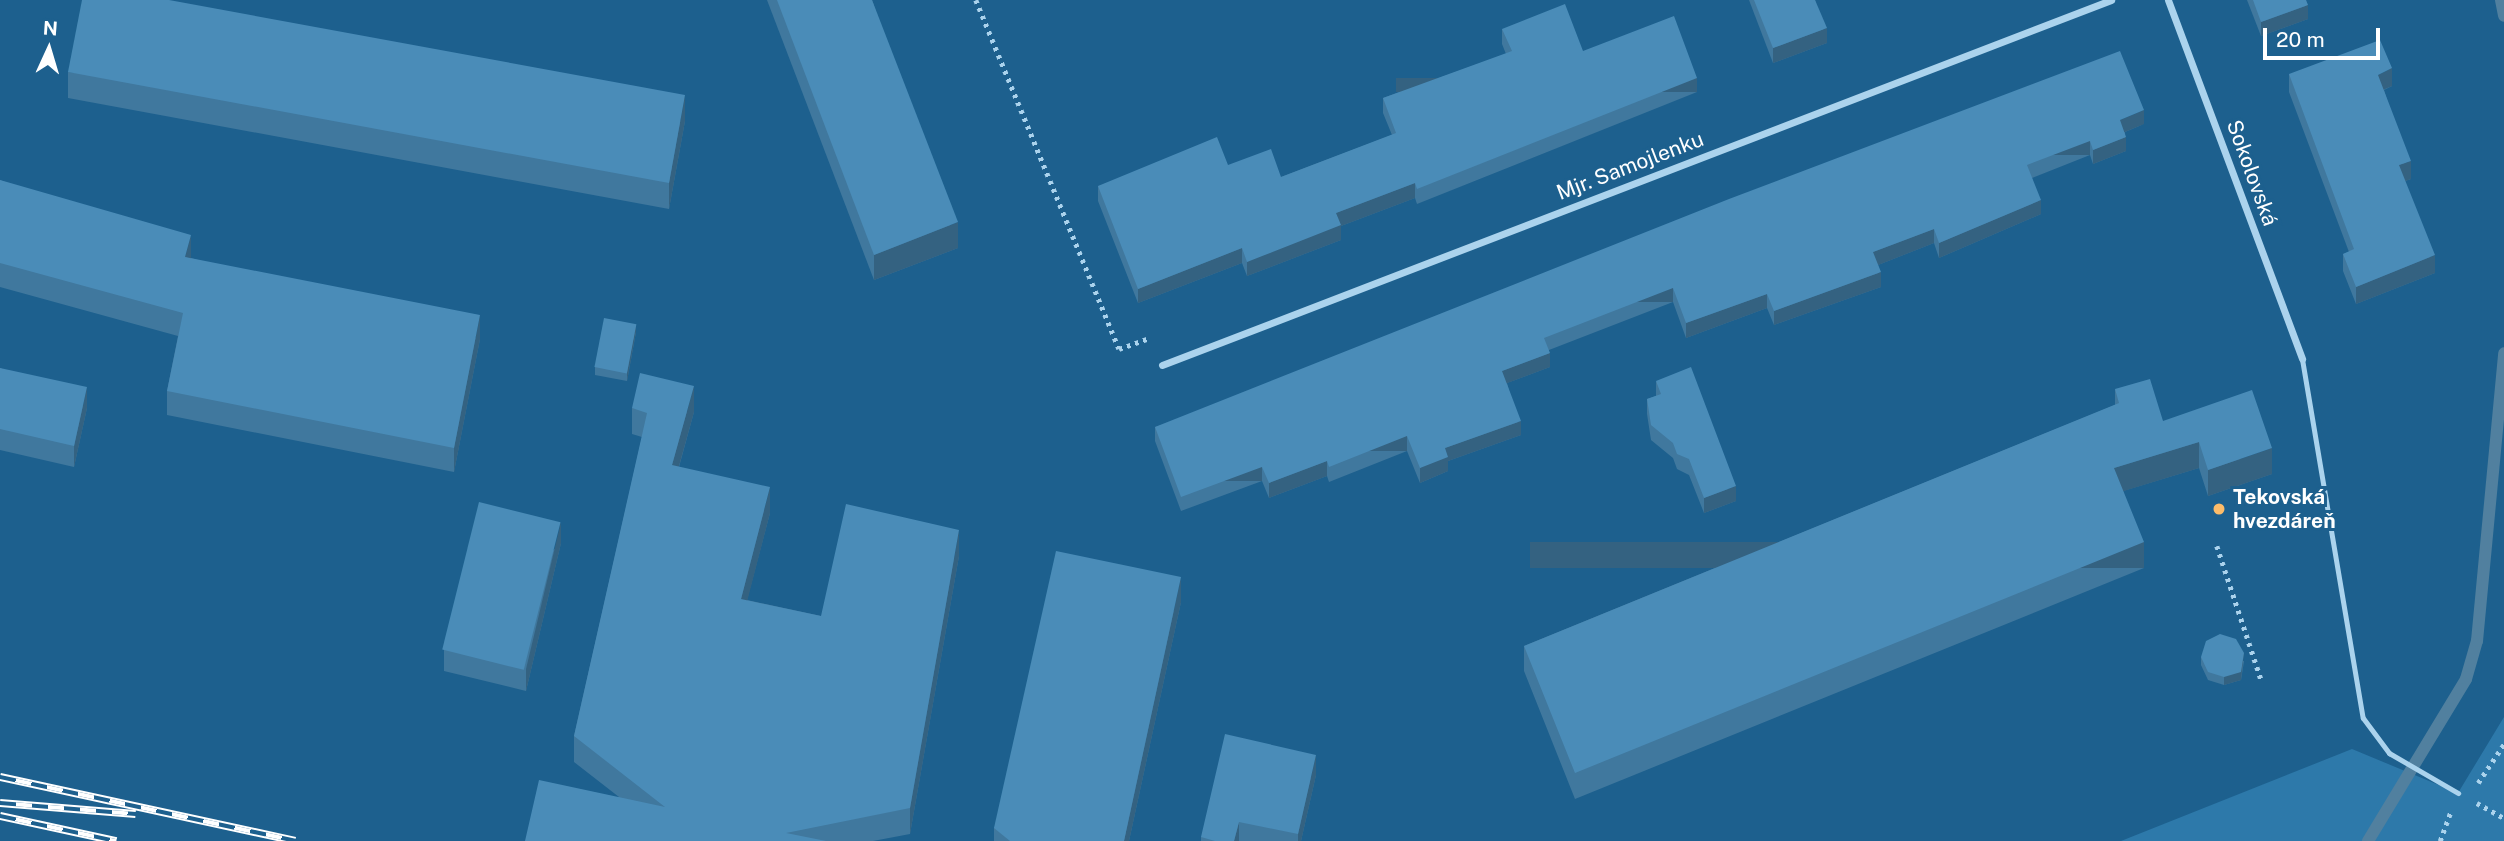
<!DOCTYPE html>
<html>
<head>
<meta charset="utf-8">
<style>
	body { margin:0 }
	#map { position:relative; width:2504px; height:841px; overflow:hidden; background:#1d608e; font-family:"Public Sans",sans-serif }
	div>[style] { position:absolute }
	.green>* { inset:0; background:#2d79aa }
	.stream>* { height:12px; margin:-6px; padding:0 6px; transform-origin:6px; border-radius:6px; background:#51809f }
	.path>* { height:4.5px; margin-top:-2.25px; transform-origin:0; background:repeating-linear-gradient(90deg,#abd3ed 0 3.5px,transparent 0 8.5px) }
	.lane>* { height:5px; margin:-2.5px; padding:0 2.5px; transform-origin:2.5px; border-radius:2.5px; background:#abd3ed }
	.street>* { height:7px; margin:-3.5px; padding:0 3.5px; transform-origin:3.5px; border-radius:3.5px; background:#abd3ed }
	.rail>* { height:8px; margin-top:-4px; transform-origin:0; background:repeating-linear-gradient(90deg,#1d608e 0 16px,#fff 0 32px); box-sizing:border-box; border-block:2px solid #fff }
	.wall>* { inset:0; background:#40789e }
	.shaded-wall>* { inset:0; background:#346281; transform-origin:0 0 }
	.building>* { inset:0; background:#4a8cb8; transform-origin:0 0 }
	.dots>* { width:19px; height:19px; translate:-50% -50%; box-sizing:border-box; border:4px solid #1d608e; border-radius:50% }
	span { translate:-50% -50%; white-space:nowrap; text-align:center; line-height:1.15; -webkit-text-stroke:6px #1d608e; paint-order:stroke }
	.street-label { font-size:21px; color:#fff }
	.poi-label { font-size:21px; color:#fff; font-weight:700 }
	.left { translate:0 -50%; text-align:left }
	.north { position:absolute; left:14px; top:14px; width:70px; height:70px; -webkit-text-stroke:5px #1d608e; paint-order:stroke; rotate:4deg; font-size:19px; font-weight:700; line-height:28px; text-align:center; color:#fff }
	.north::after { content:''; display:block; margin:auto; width:24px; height:32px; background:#fff; clip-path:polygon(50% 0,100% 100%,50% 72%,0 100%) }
	.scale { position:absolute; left:2263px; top:28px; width:117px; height:32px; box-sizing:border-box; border:4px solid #fff; border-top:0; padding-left:9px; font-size:21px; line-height:24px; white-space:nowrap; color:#fff; -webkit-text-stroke:5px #1d608e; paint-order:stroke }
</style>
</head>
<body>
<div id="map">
	<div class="green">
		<i style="clip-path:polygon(2504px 717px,2504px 841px,2121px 841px,2352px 749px,2458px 793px)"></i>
	</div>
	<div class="stream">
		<i style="left:2501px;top:0;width:16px;rotate:79deg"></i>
		<i style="left:2368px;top:841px;width:189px;rotate:-58.8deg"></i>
		<i style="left:2466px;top:679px;width:40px;rotate:-74deg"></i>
		<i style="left:2477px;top:641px;width:289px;rotate:-84.6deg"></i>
	</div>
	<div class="path">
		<i style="left:976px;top:0;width:377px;rotate:67.7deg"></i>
		<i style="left:1119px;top:349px;width:32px;rotate:-20deg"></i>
		<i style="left:2217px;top:546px;width:143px;rotate:71.7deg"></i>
		<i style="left:2478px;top:783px;width:47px;rotate:-56.3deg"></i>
		<i style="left:2477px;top:803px;width:31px;rotate:29deg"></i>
		<i style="left:2440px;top:841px;width:30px;rotate:-70deg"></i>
	</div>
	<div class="lane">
		<i style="left:2302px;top:359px;width:364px;rotate:80.4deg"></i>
		<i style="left:2363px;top:718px;width:44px;rotate:53.4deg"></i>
		<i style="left:2389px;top:753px;width:80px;rotate:30.1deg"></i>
	</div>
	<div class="street">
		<i style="left:2168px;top:0;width:383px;rotate:69.5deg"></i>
		<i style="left:1162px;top:365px;width:1017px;rotate:-21.04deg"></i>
	</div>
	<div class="rail">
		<i style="left:0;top:777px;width:302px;rotate:12.2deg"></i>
		<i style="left:0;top:803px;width:136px;rotate:4.6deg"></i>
		<i style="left:0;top:816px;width:119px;rotate:12.2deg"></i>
	</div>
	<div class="wall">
		<i style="clip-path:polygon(767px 0,872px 0,958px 248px,874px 280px)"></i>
		<i style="clip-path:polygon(1749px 0,1815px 0,1827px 43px,1773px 63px)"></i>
		<i style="clip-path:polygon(2247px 0,2306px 0,2308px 19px,2261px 36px)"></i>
		<i style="clip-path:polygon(1502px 29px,1583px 51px,1697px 92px,1417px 204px,1415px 198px,1341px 226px,1341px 240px,1247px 276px,1242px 263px,1138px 303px,1098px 201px,1098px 186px,1228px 165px,1281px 177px,1392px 135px,1383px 113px,1383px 98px,1506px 54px,1502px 44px)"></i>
		<i style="clip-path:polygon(68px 72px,685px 121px,669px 209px,68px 98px)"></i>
		<i style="clip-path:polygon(2289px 74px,2392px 86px,2384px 90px,2411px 179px,2405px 181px,2435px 273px,2356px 304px,2343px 271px,2343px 254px,2349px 252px,2289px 92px)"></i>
		<i style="clip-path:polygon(2144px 124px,2125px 132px,2126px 151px,2093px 164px,2090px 155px,2032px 178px,2041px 214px,1939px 258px,1934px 243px,1878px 265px,1881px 287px,1774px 325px,1767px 308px,1686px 338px,1673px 302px,1549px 350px,1550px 367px,1507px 383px,1521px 435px,1448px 461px,1448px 471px,1420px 483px,1407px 451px,1329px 482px,1327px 476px,1269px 498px,1262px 481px,1181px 511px,1155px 441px,1155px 427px)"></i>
		<i style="clip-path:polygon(0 180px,191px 258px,480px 339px,454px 472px,167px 415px,167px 391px,178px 336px,0 287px)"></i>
		<i style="clip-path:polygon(636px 332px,627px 381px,595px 375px,595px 367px)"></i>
		<i style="clip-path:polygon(0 368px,87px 408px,74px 467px,0 450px)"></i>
		<i style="clip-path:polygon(1656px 381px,1736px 501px,1704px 513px,1689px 475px,1677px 469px,1673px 458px,1651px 440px,1647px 414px,1647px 399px,1656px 396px)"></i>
		<i style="clip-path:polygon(2115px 389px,2163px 421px,2272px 474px,2208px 496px,2199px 468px,2123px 491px,2144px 568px,1575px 799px,1524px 671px,1524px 646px,2115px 405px)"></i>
		<i style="clip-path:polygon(632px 408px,694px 412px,679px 467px,770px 513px,747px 600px,821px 616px,959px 556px,910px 834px,873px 841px,525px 841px,619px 797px,574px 762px,574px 736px,642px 437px,632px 434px)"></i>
		<i style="clip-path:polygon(561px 543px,526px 691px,444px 671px,444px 650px)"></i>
		<i style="clip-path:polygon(1181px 602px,1129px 841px,994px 841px,994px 828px)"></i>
		<i style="clip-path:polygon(2201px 657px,2244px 661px,2241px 680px,2224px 685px,2208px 680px,2201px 665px)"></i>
		<i style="clip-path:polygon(1316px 775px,1301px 841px,1201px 841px,1201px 837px)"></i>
	</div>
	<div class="shaded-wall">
		<i style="clip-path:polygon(2308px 5px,2308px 19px,2261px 36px,2261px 22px)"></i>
		<i style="clip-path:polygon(1827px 28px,1827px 43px,1773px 63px,1773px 48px)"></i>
		<i style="clip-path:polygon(2392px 68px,2392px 86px,2378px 92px,2378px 75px)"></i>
		<i style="left:1697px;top:78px;width:14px;height:301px;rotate:90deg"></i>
		<i style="clip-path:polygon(685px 95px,685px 121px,669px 209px,669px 183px)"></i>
		<i style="clip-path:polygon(2144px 110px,2144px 124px,2120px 134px,2120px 120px)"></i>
		<i style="clip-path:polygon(2126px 137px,2126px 151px,2093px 164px,2093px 150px)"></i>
		<i style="left:2090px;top:141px;width:14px;height:67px;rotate:90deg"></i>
		<i style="clip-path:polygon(2411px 161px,2411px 179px,2399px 183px,2399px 165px)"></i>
		<i style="clip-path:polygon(1415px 183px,1415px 198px,1341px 226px,1341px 240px,1247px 276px,1247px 262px,1336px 213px)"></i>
		<i style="clip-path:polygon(2041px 200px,2041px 214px,1939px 258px,1939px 243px)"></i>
		<i style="clip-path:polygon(958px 222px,958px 248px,874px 280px,874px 255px)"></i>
		<i style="clip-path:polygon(1934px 229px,1934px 243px,1873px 267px,1873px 252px)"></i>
		<i style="clip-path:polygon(191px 235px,191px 259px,185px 257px)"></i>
		<i style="clip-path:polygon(1242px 248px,1242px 263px,1138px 303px,1138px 289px)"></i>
		<i style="clip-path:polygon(2435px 255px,2435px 273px,2356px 304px,2356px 287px)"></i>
		<i style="clip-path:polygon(1881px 272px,1881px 287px,1774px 325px,1774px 311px)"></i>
		<i style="left:1673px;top:288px;width:14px;height:138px;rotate:90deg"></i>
		<i style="clip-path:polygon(1767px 294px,1767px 308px,1686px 338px,1686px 323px)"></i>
		<i style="clip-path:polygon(480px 315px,480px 339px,454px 472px,454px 448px)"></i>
		<i style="clip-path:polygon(636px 324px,636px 332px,627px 381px,627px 373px)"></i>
		<i style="clip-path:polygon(1550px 353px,1550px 367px,1502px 385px,1502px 371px)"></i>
		<i style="clip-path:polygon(694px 386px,694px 412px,672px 491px,672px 465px)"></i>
		<i style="clip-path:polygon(87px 387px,87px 408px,74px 467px,74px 446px)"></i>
		<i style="clip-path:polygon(1521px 421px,1521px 435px,1448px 461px,1448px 471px,1420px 483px,1420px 468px,1445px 448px)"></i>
		<i style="left:1407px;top:436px;width:15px;height:84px;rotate:90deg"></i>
		<i style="clip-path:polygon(2199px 442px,2199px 468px,2114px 494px,2114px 468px)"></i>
		<i style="clip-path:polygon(2272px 448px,2272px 474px,2208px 496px,2208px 470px)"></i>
		<i style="clip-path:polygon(1327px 461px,1327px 476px,1269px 498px,1269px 483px)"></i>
		<i style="left:1262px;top:467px;width:14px;height:86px;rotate:90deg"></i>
		<i style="clip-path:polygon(1736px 486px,1736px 501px,1704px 513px,1704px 498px)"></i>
		<i style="clip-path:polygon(770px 487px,770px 513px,741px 625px,741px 599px)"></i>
		<i style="clip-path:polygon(561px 522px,561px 543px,526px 691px,526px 669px)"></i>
		<i style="clip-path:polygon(959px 530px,959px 556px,910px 834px,910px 808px)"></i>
		<i style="left:2144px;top:542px;width:26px;height:614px;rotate:90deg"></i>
		<i style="clip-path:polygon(1181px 577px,1181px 602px,1129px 841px,1124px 841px)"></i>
		<i style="clip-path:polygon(2244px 653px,2241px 680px,2224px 685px,2224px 677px)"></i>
		<i style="clip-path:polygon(1316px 755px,1316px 775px,1301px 841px,1298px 841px,1298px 834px)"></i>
		<i style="clip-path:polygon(1239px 822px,1239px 841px,1234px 841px)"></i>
	</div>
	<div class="building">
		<i style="clip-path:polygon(82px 0,169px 0,685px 95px,669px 183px,68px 72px)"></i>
		<i style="clip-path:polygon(777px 0,872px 0,958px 222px,874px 255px)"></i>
		<i style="clip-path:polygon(1754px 0,1815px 0,1827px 28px,1773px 48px)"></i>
		<i style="clip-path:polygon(2253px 0,2306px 0,2308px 5px,2261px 22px)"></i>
		<i style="clip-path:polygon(1565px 4px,1583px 51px,1674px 16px,1697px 78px,1417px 189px,1415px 183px,1336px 213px,1341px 225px,1247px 262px,1242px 248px,1138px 289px,1098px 186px,1217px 137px,1228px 165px,1271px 149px,1281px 177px,1396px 133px,1383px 98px,1512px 51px,1502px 29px)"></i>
		<i style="clip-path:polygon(2380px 40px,2392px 68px,2378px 75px,2411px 161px,2399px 165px,2435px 255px,2356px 287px,2343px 254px,2354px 249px,2289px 74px)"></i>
		<i style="clip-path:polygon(2120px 51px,2144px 110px,2120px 120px,2126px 137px,2093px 150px,2090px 141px,2027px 165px,2041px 200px,1939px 243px,1934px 229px,1873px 252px,1881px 272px,1774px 311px,1767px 294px,1686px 323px,1673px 288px,1544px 338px,1550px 353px,1502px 371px,1521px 421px,1445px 448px,1448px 457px,1420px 468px,1407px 436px,1329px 467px,1327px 461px,1269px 483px,1262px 467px,1181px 497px,1155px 427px,1729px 199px)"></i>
		<i style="clip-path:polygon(0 180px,191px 235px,185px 257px,480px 315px,454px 448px,167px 391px,183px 313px,0 263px)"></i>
		<i style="left:604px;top:318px;width:33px;height:50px;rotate:11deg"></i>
		<i style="clip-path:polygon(1691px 367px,1736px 486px,1704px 498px,1689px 459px,1677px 454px,1673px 443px,1651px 425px,1647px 399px,1661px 394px,1656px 381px)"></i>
		<i style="clip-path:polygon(0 368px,87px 387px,74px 446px,0 429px)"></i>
		<i style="clip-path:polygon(640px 373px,694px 386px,672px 465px,770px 487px,741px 599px,821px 616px,846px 504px,959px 530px,910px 808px,786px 833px,826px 841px,525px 841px,539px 780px,665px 807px,574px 736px,647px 413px,632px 408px)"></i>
		<i style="clip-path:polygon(2150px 379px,2163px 421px,2252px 390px,2272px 448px,2208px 470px,2199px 442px,2114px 468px,2144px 542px,1575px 773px,1524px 646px,2119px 403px,2115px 389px)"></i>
		<i style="left:479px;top:502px;width:84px;height:152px;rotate:14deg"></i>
		<i style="clip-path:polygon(1056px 551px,1181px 577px,1124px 841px,1010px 841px,994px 828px)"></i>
		<i style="clip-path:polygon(2220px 634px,2236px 639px,2244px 653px,2241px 672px,2224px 677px,2208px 672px,2201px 657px,2206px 641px)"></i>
		<i style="clip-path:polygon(1225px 734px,1316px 755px,1298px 834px,1239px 822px,1234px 841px,1215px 841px,1201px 837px)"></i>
	</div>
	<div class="dots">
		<i style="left:2219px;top:509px;background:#fcbc6a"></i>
	</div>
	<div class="street-label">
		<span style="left:1630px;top:166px;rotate:-21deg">Mjr. Samojlenku</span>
		<span style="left:2252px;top:173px;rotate:70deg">Sokolovská</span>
	</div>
	<div class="poi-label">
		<span class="left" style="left:2233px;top:509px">Tekovská<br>hvezdáreň</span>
	</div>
	<div class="north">N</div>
	<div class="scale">20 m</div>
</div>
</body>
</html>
